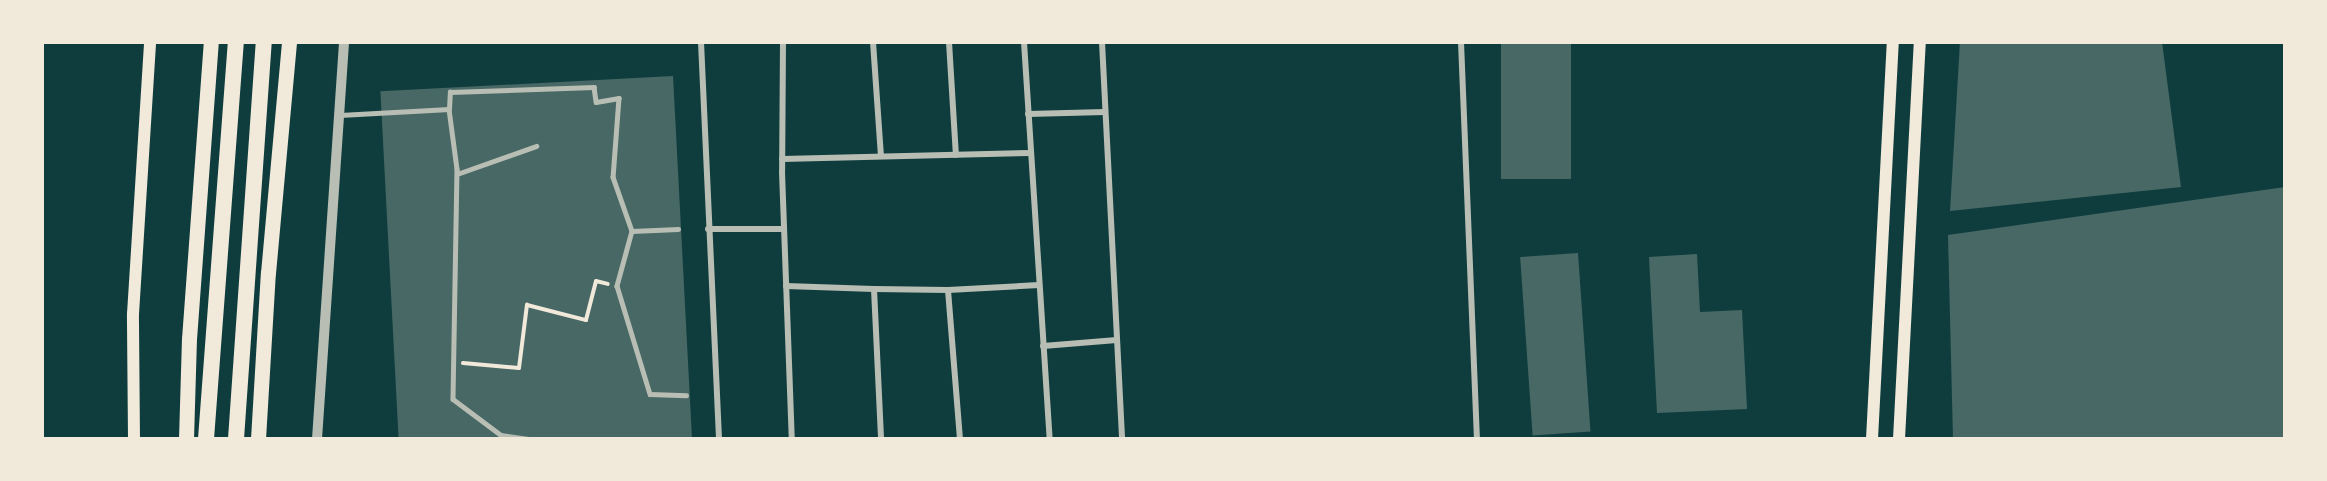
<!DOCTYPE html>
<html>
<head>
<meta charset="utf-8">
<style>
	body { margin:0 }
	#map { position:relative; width:2327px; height:481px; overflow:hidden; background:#0f3d3e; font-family:Mulish,sans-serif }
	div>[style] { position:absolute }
	.building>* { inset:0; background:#486865; transform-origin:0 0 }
	.path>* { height:4px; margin:-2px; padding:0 2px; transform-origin:2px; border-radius:2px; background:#f1e9da }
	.service>* { height:4.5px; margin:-2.25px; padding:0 2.25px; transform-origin:2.25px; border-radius:2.25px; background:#b8beb3 }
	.minor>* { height:6px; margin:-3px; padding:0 3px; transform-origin:3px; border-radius:3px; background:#b8beb3 }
	.tertiary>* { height:10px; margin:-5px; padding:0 5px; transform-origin:5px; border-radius:5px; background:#b8beb3 }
	.secondary>* { height:12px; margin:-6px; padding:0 6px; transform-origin:6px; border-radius:6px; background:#f1e9da }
	.primary>* { height:15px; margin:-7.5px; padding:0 7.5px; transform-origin:7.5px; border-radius:7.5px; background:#f1e9da }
	.trunk>* { height:16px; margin:-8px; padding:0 8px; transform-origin:8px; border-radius:8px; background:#f1e9da }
	span { translate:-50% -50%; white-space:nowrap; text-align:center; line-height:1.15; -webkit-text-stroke:5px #f1e9da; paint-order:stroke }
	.frame { position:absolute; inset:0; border:44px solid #f1e9da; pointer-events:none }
</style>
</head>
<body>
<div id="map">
	<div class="building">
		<i style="left:1501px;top:42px;width:70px;height:137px"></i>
		<i style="clip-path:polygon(1960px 42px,2162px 42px,2181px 187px,1950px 211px)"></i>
		<i style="left:673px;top:76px;width:364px;height:293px;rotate:87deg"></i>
		<i style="clip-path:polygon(2285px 187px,2285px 439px,1953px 439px,1948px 235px)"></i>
		<i style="left:1578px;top:253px;width:179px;height:58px;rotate:86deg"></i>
		<i style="clip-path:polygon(1697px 254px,1700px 312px,1742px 310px,1747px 409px,1657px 413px,1649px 257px)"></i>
	</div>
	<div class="path">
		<i style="left:463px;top:363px;width:56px;rotate:5.1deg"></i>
		<i style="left:519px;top:368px;width:64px;rotate:-82.8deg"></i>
		<i style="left:527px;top:305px;width:61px;rotate:14.3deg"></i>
		<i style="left:586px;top:320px;width:40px;rotate:-75.6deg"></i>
		<i style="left:596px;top:281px;width:12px;rotate:14deg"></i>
	</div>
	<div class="service">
		<i style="left:449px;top:109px;width:17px;rotate:-87deg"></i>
		<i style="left:450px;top:92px;width:144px;rotate:-2deg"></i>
		<i style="left:594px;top:87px;width:15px;rotate:82deg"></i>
		<i style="left:596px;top:102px;width:23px;rotate:-10deg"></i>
		<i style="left:619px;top:98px;width:79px;rotate:94.3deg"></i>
		<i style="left:613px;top:177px;width:57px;rotate:70.6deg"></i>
		<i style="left:632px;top:231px;width:57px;rotate:105.3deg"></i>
		<i style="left:617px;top:286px;width:113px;rotate:73deg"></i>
		<i style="left:650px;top:394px;width:36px;rotate:2deg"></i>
		<i style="left:340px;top:115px;width:109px;rotate:-3.2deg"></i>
		<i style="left:449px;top:109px;width:61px;rotate:82.4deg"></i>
		<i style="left:457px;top:169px;width:230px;rotate:91deg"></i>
		<i style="left:453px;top:399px;width:60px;rotate:36.9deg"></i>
		<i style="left:501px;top:435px;width:29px;rotate:8deg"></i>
		<i style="left:457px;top:174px;width:84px;rotate:-19.5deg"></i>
		<i style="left:632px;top:231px;width:46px;rotate:-2.5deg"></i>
	</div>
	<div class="minor">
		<i style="left:701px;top:42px;width:397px;rotate:87.4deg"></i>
		<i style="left:783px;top:42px;width:130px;rotate:90.4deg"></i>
		<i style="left:782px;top:172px;width:267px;rotate:87.9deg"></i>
		<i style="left:873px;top:42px;width:114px;rotate:86deg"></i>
		<i style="left:949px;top:42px;width:113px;rotate:86.5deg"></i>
		<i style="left:1024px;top:42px;width:398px;rotate:86.3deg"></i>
		<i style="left:1102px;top:42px;width:398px;rotate:87.1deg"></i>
		<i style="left:1461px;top:42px;width:397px;rotate:87.7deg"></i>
		<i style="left:1028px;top:114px;width:77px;rotate:-1.5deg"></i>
		<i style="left:782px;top:159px;width:248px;rotate:-1.4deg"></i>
		<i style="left:708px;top:229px;width:76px"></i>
		<i style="left:786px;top:286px;width:88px;rotate:2deg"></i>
		<i style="left:874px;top:289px;width:150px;rotate:87.3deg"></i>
		<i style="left:874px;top:289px;width:74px;rotate:0.8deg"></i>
		<i style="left:948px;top:290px;width:91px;rotate:-3.1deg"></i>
		<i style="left:948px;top:290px;width:149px;rotate:85.4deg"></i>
		<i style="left:1043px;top:346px;width:74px;rotate:-4.6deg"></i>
	</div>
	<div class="tertiary">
		<i style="left:317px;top:439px;width:398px;rotate:-86.1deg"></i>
	</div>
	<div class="secondary">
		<i style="left:134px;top:439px;width:125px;rotate:-90.5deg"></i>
		<i style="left:133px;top:314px;width:273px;rotate:-86.4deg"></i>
		<i style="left:1872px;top:439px;width:398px;rotate:-87deg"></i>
		<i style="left:1899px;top:439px;width:398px;rotate:-87deg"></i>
	</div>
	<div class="primary">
		<i style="left:186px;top:439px;width:100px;rotate:-88.3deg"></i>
		<i style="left:189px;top:339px;width:298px;rotate:-85.8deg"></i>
		<i style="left:258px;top:439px;width:166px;rotate:-86.6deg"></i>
		<i style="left:268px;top:273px;width:232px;rotate:-84.8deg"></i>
	</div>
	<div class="trunk">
		<i style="left:206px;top:439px;width:398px;rotate:-85.7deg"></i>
		<i style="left:236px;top:439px;width:398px;rotate:-86deg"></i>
	</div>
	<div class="frame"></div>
</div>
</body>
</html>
